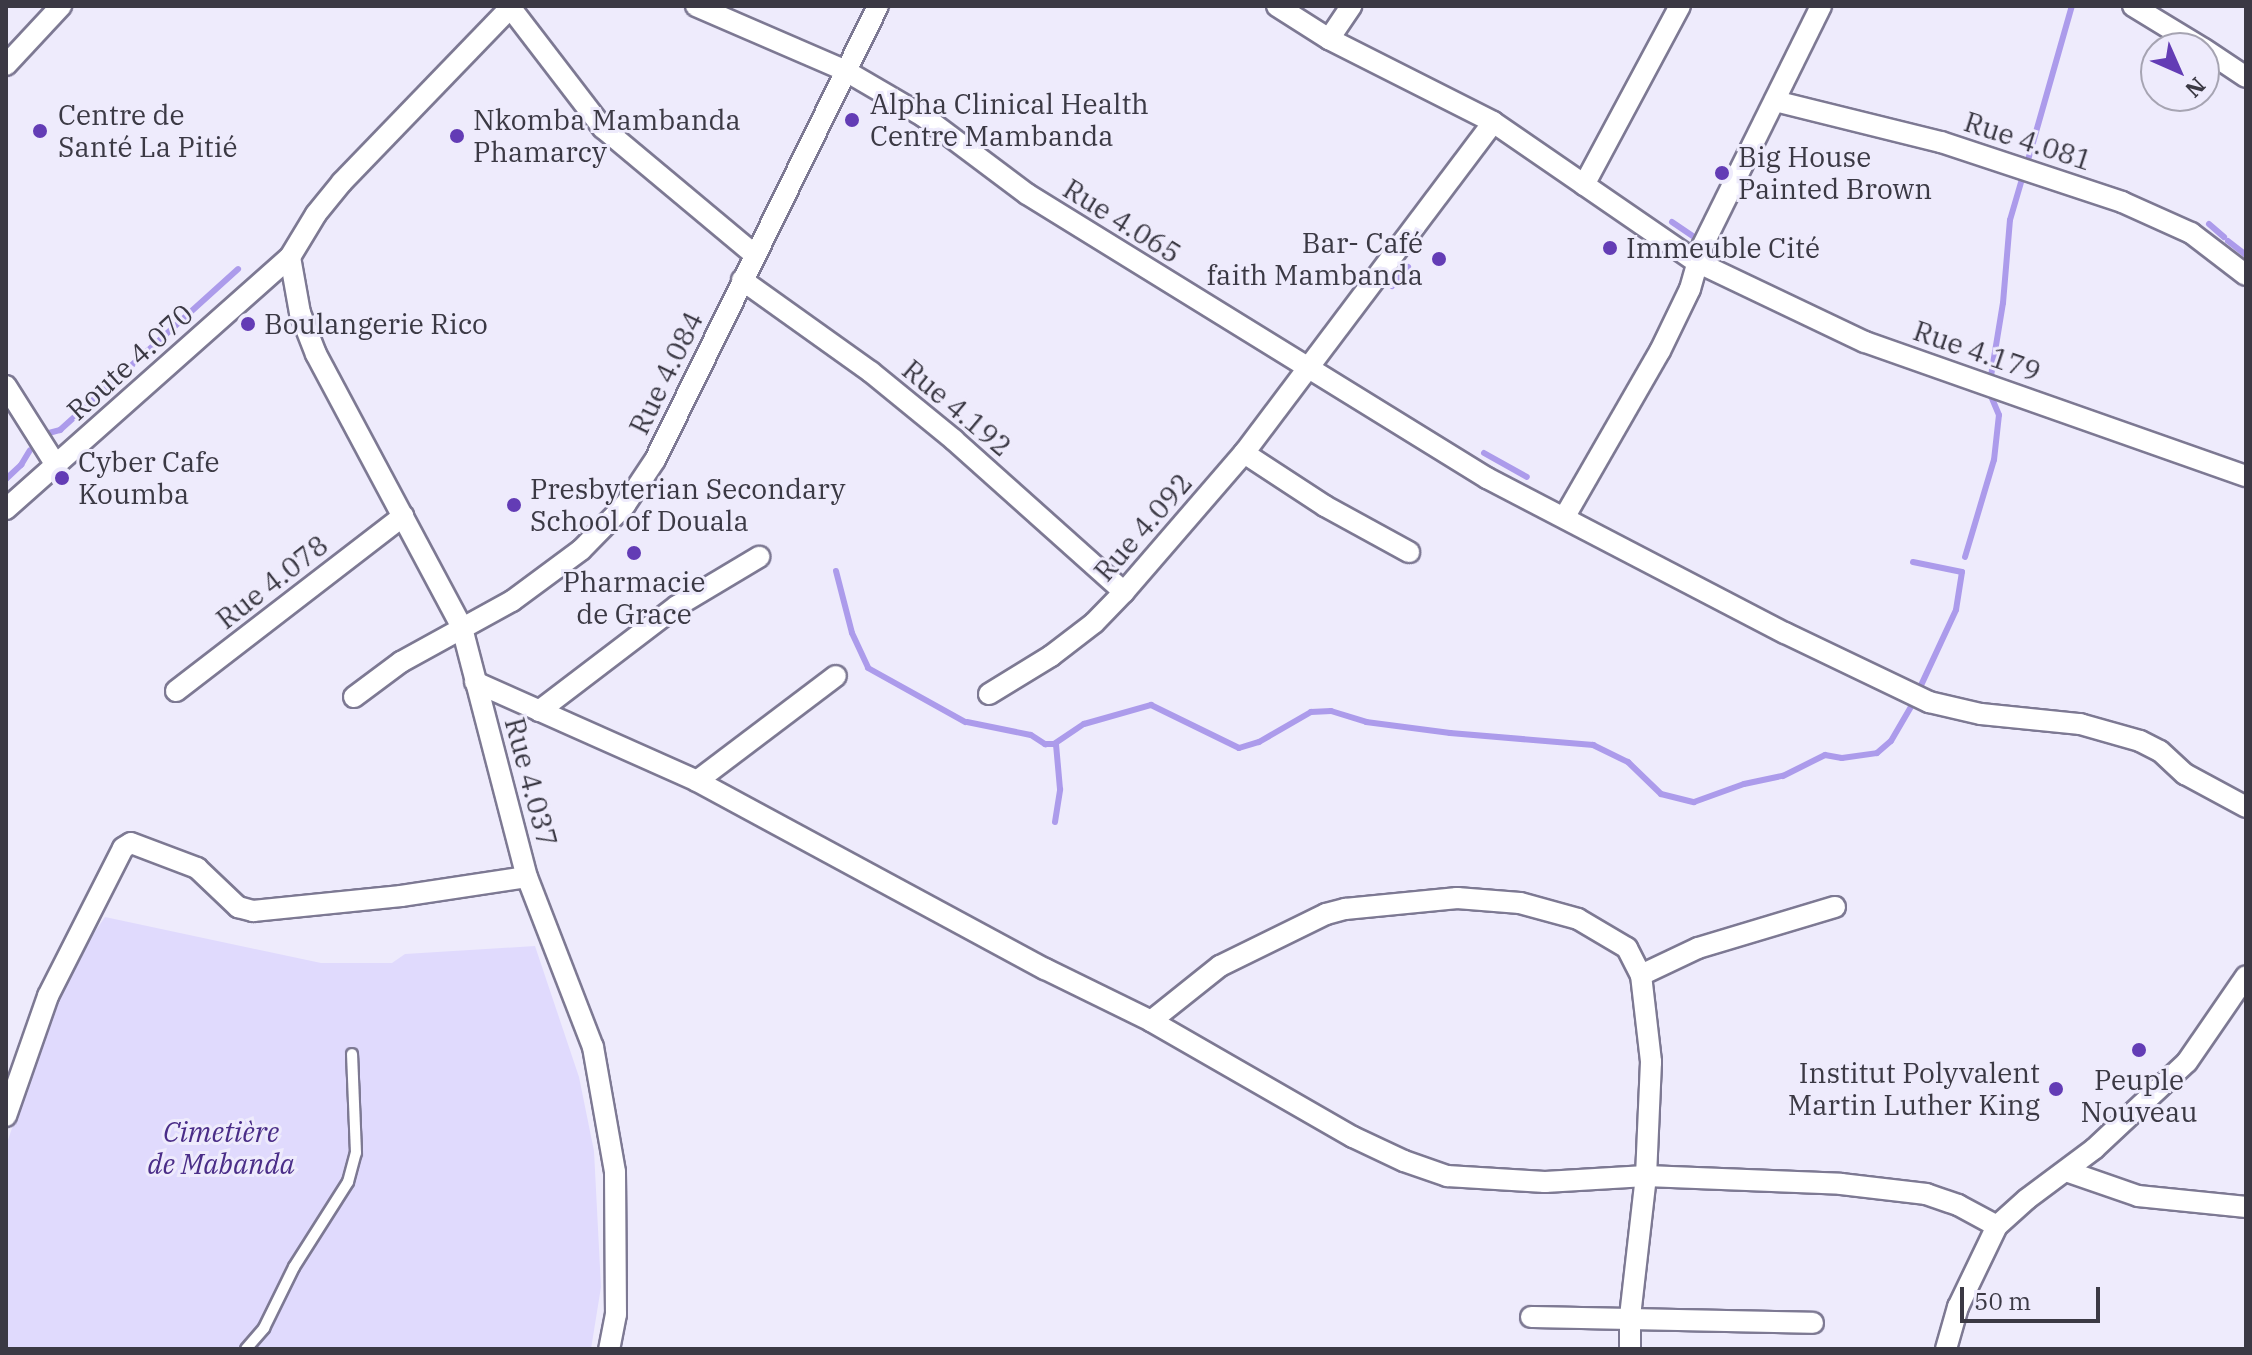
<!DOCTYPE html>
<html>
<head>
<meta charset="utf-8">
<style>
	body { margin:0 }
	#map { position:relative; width:2252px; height:1355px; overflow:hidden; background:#eeebfc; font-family:"IBM Plex Serif",serif }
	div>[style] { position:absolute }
	.green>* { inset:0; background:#e0dafd }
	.stream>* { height:6px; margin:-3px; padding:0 3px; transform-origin:3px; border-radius:3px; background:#ac9beb }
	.roads { filter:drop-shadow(2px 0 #7d7993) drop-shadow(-2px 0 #7d7993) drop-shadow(0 2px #7d7993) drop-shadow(0 -2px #7d7993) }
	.lane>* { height:10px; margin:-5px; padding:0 5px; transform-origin:5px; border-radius:5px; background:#fff }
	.street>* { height:20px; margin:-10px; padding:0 10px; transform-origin:10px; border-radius:10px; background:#fff }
	.dots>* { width:22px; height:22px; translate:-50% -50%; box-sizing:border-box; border:4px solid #eeebfc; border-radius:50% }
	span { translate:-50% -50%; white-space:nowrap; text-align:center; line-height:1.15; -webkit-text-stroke:6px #eeebfc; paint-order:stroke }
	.poi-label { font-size:28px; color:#3b3944 }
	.left { translate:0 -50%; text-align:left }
	.right { translate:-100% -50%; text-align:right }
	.street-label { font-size:28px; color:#3b3944 }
	.park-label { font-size:28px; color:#4a2d88; font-style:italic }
	.frame { position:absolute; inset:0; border:8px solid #3b3944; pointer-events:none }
	.north { position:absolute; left:2140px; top:32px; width:80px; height:80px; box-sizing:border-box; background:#eeebfc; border:2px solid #a6a4b2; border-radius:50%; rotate:135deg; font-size:22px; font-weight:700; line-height:32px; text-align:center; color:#3b3944 }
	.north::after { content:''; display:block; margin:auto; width:28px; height:36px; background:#633cb5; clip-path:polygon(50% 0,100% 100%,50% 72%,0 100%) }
	.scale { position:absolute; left:1960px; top:1287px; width:140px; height:36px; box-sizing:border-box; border:4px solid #3b3944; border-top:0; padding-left:10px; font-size:24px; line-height:28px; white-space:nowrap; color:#3b3944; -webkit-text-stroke:6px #eeebfc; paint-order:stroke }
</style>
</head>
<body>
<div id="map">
	<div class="green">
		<i style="clip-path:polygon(105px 917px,321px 963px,392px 963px,405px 954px,535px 946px,579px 1077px,594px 1151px,601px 1287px,591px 1349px,6px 1349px,7px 1143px,62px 979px)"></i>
	</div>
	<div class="stream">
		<i style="left:2026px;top:167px;width:167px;rotate:-74.1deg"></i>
		<i style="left:1672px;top:222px;width:32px;rotate:34deg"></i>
		<i style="left:2209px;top:224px;width:20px;rotate:41deg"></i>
		<i style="left:2228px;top:241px;width:23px;rotate:38deg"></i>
		<i style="left:1392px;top:286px;width:25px;rotate:-50deg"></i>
		<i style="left:1991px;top:376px;width:74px;rotate:-80.7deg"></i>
		<i style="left:2003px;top:303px;width:83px;rotate:-85.2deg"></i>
		<i style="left:2010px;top:220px;width:50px;rotate:-73.7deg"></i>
		<i style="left:45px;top:434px;width:16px;rotate:-15deg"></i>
		<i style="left:60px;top:430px;width:240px;rotate:-42.1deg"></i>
		<i style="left:1484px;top:453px;width:49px;rotate:29.2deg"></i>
		<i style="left:6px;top:479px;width:21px;rotate:-43deg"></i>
		<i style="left:21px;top:465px;width:17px;rotate:-59deg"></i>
		<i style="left:1965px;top:557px;width:101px;rotate:-73.4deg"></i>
		<i style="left:1994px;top:460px;width:45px;rotate:-83.7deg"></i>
		<i style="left:1999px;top:415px;width:21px;rotate:-113deg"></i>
		<i style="left:1913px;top:562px;width:50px;rotate:11.5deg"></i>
		<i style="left:1962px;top:572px;width:38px;rotate:99deg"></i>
		<i style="left:1956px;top:610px;width:90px;rotate:114.9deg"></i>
		<i style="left:836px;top:571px;width:64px;rotate:75.5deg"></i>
		<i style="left:852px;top:633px;width:38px;rotate:65deg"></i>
		<i style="left:868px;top:668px;width:111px;rotate:29.1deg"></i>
		<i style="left:967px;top:722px;width:65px;rotate:11.5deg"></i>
		<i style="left:1031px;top:735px;width:17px;rotate:33deg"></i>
		<i style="left:1045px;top:744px;width:9px"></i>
		<i style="left:1054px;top:744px;width:36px;rotate:-34deg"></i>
		<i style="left:1084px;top:724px;width:70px;rotate:-15.8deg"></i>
		<i style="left:1151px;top:705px;width:98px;rotate:26deg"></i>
		<i style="left:1239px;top:748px;width:21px;rotate:-17deg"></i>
		<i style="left:1259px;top:742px;width:60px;rotate:-30deg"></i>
		<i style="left:1311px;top:712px;width:20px;rotate:-3deg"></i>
		<i style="left:1331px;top:711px;width:37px;rotate:17deg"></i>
		<i style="left:1366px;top:722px;width:85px;rotate:7.5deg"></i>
		<i style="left:1450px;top:733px;width:144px;rotate:4.8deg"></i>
		<i style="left:1593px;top:745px;width:39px;rotate:26deg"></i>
		<i style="left:1628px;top:762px;width:46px;rotate:44.1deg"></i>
		<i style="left:1661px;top:794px;width:34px;rotate:14deg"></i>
		<i style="left:1694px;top:802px;width:53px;rotate:-19.8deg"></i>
		<i style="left:1744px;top:784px;width:40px;rotate:-12deg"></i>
		<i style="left:1783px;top:776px;width:47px;rotate:-26.6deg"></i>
		<i style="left:1825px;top:755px;width:17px;rotate:10deg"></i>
		<i style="left:1842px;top:758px;width:35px;rotate:-8deg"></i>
		<i style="left:1877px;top:753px;width:18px;rotate:-41deg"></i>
		<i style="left:1891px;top:741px;width:48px;rotate:-59.7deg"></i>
		<i style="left:1055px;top:822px;width:33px;rotate:-81deg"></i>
		<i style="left:1060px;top:789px;width:45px;rotate:-95.1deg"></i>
	</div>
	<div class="roads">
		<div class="lane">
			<i style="left:246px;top:1349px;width:28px;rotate:-49deg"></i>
			<i style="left:264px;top:1328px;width:68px;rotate:-63.8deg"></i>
			<i style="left:294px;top:1267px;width:101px;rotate:-57.6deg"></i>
			<i style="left:348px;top:1182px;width:30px;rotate:-75deg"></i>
			<i style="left:356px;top:1153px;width:99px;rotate:-92.3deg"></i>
		</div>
		<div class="street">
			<i style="left:696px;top:6px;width:161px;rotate:23.4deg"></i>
			<i style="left:844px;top:70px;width:91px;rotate:30.2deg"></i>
			<i style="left:923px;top:116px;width:130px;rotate:36.9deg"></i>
			<i style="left:1027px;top:194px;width:541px;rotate:31.69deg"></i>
			<i style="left:1487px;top:478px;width:336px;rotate:27.5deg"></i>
			<i style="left:1785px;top:633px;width:160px;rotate:25.6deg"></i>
			<i style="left:1929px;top:702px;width:53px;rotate:13deg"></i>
			<i style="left:1981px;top:714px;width:100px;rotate:5.8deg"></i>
			<i style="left:2080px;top:724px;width:62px;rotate:15.8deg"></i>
			<i style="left:2140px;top:741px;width:22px;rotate:27deg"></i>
			<i style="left:2160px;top:751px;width:34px;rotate:43deg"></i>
			<i style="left:2185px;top:774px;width:69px;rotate:28.4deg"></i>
			<i style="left:1277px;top:6px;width:62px;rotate:32.4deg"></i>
			<i style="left:1329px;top:39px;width:184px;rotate:26.8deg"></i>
			<i style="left:1493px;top:122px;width:247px;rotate:34.5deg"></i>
			<i style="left:1697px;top:262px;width:186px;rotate:25.5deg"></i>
			<i style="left:1865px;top:342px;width:404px;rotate:19.4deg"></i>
			<i style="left:2133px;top:6px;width:81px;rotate:31.3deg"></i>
			<i style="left:510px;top:7px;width:153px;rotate:52.5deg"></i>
			<i style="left:603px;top:128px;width:198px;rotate:39.9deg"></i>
			<i style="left:1329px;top:39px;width:40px;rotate:-56deg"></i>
			<i style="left:2204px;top:49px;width:50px;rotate:33.7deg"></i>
			<i style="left:6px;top:65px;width:81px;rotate:-47deg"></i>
			<i style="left:1775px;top:101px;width:171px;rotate:13.9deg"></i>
			<i style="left:1941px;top:142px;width:191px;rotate:18.3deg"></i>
			<i style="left:2122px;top:202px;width:76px;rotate:24.2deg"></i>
			<i style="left:2191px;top:233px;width:69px;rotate:37.4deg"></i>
			<i style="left:1584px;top:185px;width:203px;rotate:-61.8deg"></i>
			<i style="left:290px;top:257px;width:57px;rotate:79.9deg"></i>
			<i style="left:300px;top:313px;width:44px;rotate:68.7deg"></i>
			<i style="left:316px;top:354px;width:310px;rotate:61.9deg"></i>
			<i style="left:462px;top:628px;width:257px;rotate:75.4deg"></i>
			<i style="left:527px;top:877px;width:182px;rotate:68.8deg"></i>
			<i style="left:593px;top:1047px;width:127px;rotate:80deg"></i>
			<i style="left:615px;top:1172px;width:142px;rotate:89.6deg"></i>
			<i style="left:616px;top:1314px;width:36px;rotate:101deg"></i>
			<i style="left:742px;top:280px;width:158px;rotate:35.5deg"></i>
			<i style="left:871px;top:372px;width:107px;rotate:39.3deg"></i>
			<i style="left:954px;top:440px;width:228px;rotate:41.8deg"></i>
			<i style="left:6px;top:386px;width:93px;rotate:57.7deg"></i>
			<i style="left:1244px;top:453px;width:97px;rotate:33.2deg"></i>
			<i style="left:1325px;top:506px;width:96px;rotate:28.7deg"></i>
			<i style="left:6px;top:509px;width:380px;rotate:-41.6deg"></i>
			<i style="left:290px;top:257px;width:50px;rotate:-58.8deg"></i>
			<i style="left:316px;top:214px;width:41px;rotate:-50.9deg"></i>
			<i style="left:342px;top:182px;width:245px;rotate:-46deg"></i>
			<i style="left:1565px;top:516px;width:190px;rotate:-60.1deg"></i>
			<i style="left:1660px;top:351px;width:69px;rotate:-64.2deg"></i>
			<i style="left:1690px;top:289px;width:44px;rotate:-74.1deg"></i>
			<i style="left:1702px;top:247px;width:269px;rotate:-63.7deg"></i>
			<i style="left:475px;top:682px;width:243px;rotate:24deg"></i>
			<i style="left:697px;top:781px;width:396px;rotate:28.4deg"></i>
			<i style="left:1045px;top:969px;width:118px;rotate:26.1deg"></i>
			<i style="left:1151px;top:1021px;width:233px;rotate:29.9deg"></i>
			<i style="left:1353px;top:1137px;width:56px;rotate:25.2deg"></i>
			<i style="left:1404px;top:1161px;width:46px;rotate:19.2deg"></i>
			<i style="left:1447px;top:1176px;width:98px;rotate:3.5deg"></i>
			<i style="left:1545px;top:1182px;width:101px;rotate:-3.4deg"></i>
			<i style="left:1646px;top:1176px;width:195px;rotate:2.3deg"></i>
			<i style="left:1841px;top:1184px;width:86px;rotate:6.7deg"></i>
			<i style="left:1926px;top:1194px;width:34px;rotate:19deg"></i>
			<i style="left:1958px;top:1205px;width:44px;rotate:28.3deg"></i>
			<i style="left:176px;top:691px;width:287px;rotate:-37.6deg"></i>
			<i style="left:989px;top:694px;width:73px;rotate:-31.5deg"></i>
			<i style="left:1051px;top:656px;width:54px;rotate:-37.5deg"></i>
			<i style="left:1094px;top:623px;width:43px;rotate:-45.9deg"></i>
			<i style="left:1124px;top:592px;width:184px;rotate:-49.2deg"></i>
			<i style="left:1244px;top:453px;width:414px;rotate:-53deg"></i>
			<i style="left:354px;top:697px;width:59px;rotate:-36.7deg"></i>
			<i style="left:401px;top:662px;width:127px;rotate:-28.8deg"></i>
			<i style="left:512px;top:601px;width:86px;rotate:-36.5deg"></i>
			<i style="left:581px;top:550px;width:63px;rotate:-45.6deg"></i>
			<i style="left:625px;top:505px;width:54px;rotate:-56.3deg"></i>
			<i style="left:655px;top:460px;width:506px;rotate:-63.84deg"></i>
			<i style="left:539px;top:711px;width:173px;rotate:-37.3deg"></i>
			<i style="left:677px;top:606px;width:96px;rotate:-30.9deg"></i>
			<i style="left:697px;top:781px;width:174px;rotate:-37.1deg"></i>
			<i style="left:1641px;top:975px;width:63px;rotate:-25.3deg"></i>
			<i style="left:1698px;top:948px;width:143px;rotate:-16.7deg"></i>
			<i style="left:1151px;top:1021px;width:88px;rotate:-38.6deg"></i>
			<i style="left:1220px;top:966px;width:118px;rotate:-26.1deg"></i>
			<i style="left:1326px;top:914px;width:20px;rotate:-15deg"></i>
			<i style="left:1345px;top:909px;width:113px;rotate:-5.6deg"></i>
			<i style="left:1457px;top:898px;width:63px;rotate:4.5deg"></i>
			<i style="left:1520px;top:903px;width:60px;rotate:15.4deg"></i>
			<i style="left:1578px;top:919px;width:57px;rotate:30.6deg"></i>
			<i style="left:1627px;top:948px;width:30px;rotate:63deg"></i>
			<i style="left:1641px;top:975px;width:88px;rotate:83.4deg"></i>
			<i style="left:1651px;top:1062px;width:114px;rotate:92.5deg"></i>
			<i style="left:1646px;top:1176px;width:142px;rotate:96.5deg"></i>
			<i style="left:1630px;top:1317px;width:32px;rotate:90deg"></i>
			<i style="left:6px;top:1116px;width:127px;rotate:-70.7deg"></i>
			<i style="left:48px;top:996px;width:166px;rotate:-63.1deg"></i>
			<i style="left:123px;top:848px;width:9px;rotate:-32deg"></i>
			<i style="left:131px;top:843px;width:71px;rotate:20.7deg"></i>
			<i style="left:197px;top:868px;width:57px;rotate:43.6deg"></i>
			<i style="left:238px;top:907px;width:16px;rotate:15deg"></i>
			<i style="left:253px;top:911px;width:149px;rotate:-5.8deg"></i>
			<i style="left:401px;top:896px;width:127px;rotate:-8.6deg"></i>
			<i style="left:2066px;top:1171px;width:76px;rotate:19.1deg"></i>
			<i style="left:2138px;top:1196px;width:109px;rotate:5.8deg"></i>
			<i style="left:1531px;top:1317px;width:282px;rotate:1.2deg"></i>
			<i style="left:1946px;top:1349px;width:44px;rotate:-74.1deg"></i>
			<i style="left:1958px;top:1307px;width:90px;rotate:-64.3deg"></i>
			<i style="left:1997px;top:1226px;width:40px;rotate:-42deg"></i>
			<i style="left:2027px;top:1199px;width:84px;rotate:-36.7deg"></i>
			<i style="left:2094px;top:1149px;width:127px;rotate:-43.1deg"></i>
			<i style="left:2187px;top:1062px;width:104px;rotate:-55.5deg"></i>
		</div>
	</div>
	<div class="dots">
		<i style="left:852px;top:120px;background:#633cb5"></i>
		<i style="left:40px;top:131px;background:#633cb5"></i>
		<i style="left:457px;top:136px;background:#633cb5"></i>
		<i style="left:1722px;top:173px;background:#633cb5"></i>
		<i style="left:1610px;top:248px;background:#633cb5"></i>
		<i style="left:1439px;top:259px;background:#633cb5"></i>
		<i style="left:248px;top:324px;background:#633cb5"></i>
		<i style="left:62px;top:478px;background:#633cb5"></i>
		<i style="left:514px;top:505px;background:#633cb5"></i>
		<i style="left:634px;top:553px;background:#633cb5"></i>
		<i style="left:2139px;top:1050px;background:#633cb5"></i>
		<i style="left:2056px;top:1089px;background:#633cb5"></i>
	</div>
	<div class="poi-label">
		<span class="left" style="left:870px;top:120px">Alpha Clinical Health<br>Centre Mambanda</span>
		<span class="left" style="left:58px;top:131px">Centre de<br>Santé La Pitié</span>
		<span class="left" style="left:473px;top:136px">Nkomba Mambanda<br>Phamarcy</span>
		<span class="left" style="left:1738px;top:173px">Big House<br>Painted Brown</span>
		<span class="right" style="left:1423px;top:259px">Bar- Café<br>faith Mambanda</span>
		<span class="left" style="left:1626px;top:248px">Immeuble Cité</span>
		<span class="left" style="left:264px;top:324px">Boulangerie Rico</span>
		<span class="left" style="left:78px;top:478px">Cyber Cafe<br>Koumba</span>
		<span class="left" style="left:530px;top:505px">Presbyterian Secondary<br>School of Douala</span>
		<span style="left:634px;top:598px">Pharmacie<br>de Grace</span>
		<span class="right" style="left:2040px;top:1089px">Institut Polyvalent<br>Martin Luther King</span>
		<span style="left:2139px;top:1096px">Peuple<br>Nouveau</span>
	</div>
	<div class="street-label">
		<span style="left:2028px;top:141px;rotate:18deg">Rue 4.081</span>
		<span style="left:1122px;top:221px;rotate:32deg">Rue 4.065</span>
		<span style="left:1977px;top:351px;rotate:19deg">Rue 4.179</span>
		<span style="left:130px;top:362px;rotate:-42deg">Route 4.070</span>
		<span style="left:666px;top:373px;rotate:-64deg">Rue 4.084</span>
		<span style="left:957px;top:408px;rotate:40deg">Rue 4.192</span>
		<span style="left:1143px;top:527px;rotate:-49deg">Rue 4.092</span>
		<span style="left:272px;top:582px;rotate:-38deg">Rue 4.078</span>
		<span style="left:531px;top:782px;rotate:75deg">Rue 4.037</span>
	</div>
	<div class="park-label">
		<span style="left:221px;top:1148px">Cimetière<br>de Mabanda</span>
	</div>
	<div class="frame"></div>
	<div class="north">N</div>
	<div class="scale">50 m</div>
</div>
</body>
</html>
